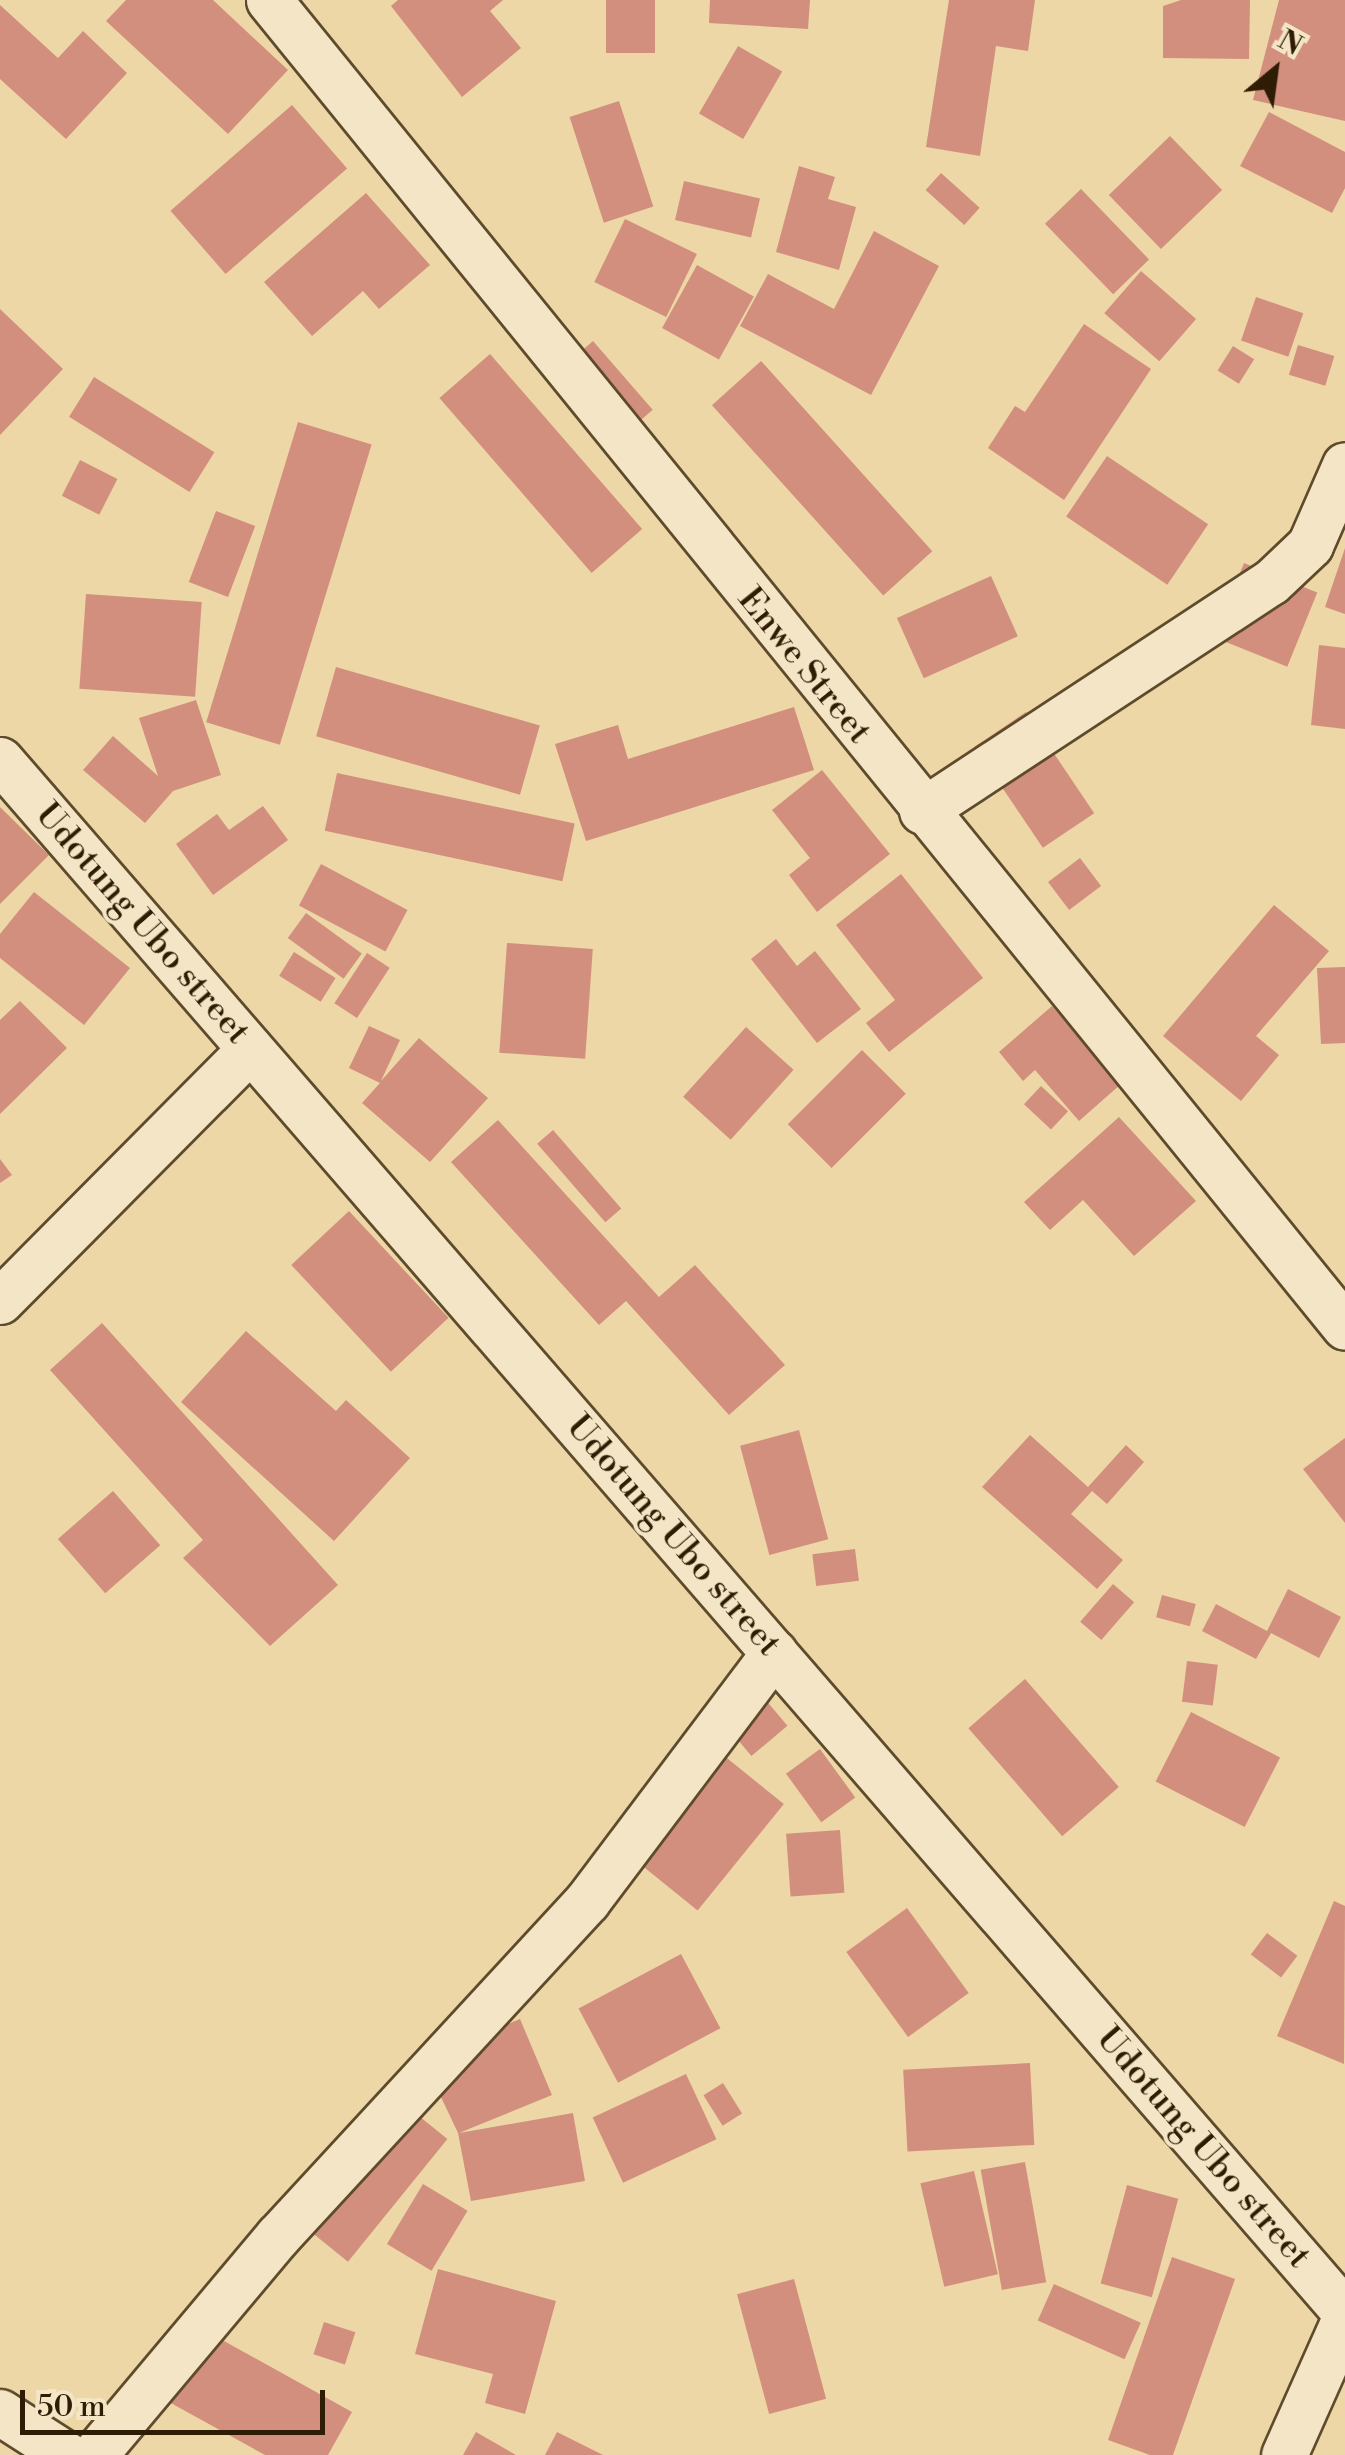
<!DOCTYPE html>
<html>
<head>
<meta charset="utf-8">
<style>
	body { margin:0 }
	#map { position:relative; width:1345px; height:2455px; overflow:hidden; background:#edd7a6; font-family:"Libre Bodoni",serif }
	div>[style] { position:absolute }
	.building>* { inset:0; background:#d38f7e; transform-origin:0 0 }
	.roads { filter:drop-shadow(2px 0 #5e4b2c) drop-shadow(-2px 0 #5e4b2c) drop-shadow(0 2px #5e4b2c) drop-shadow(0 -2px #5e4b2c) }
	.minor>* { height:45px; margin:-22.5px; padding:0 22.5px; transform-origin:22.5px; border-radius:22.5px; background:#f3e5c5 }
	span { translate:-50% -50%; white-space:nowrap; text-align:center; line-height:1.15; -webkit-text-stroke:8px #f3e5c5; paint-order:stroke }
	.street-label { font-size:35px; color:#2f1c04 }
	.north { position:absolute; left:1225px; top:20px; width:100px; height:100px; -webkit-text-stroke:8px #f3e5c5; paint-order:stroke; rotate:29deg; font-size:28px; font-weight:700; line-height:40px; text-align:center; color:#2f1c04 }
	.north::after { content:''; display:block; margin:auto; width:35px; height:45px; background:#2f1c04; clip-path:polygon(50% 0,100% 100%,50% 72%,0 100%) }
	.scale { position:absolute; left:20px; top:2390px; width:305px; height:45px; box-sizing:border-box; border:5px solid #2f1c04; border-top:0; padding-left:12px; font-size:30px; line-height:35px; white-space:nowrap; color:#2f1c04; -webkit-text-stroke:8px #f3e5c5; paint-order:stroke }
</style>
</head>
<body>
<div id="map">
	<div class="building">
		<i style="clip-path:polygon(126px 0,213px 0,288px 70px,228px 134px,106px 21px)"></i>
		<i style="clip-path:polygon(398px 0,503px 0,490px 11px,521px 48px,462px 97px,391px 6px)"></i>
		<i style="left:606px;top:0;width:49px;height:53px"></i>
		<i style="clip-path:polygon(710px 0,810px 0,808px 29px,709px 23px)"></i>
		<i style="clip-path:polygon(949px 0,1035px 0,1028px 51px,996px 46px,980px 156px,926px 147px)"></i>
		<i style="clip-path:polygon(1181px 0,1250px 0,1249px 59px,1163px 58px,1163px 6px)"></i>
		<i style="clip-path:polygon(1279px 0,1345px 0,1345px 121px,1253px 100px)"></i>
		<i style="clip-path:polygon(0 5px,58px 58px,83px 31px,127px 73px,66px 139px,0 79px)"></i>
		<i style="left:738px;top:46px;width:51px;height:78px;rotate:30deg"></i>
		<i style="left:619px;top:101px;width:111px;height:52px;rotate:72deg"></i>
		<i style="left:292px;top:105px;width:84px;height:161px;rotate:49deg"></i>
		<i style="clip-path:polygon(1269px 112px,1345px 152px,1345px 188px,1332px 213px,1240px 166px)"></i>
		<i style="left:1170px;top:136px;width:75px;height:85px;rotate:46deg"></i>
		<i style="clip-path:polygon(799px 166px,835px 177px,828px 199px,856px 207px,839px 270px,776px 252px)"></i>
		<i style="left:941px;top:173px;width:52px;height:23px;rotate:42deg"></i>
		<i style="left:684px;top:181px;width:78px;height:40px;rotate:13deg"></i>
		<i style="left:1081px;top:189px;width:98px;height:50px;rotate:46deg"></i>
		<i style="clip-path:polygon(366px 193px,430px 265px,379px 309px,363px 291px,312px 336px,264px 282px)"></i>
		<i style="left:625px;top:219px;width:80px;height:70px;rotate:26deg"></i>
		<i style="clip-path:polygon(874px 231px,939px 266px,871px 395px,740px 326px,768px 274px,834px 309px)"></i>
		<i style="left:697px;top:265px;width:65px;height:72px;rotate:29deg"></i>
		<i style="left:1141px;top:271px;width:73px;height:56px;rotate:41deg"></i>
		<i style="left:1256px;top:297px;width:50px;height:46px;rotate:19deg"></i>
		<i style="clip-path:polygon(0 309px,63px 369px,0 435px)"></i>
		<i style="clip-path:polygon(1084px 324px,1151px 369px,1064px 500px,988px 448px,1015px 406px,1025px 412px)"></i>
		<i style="left:593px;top:341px;width:91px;height:37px;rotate:49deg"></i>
		<i style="left:1298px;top:345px;width:38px;height:31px;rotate:17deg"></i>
		<i style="left:1233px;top:346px;width:25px;height:29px;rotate:32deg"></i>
		<i style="left:490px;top:354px;width:232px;height:67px;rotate:49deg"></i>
		<i style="left:761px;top:361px;width:256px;height:66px;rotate:48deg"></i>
		<i style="left:94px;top:377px;width:142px;height:47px;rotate:32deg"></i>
		<i style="left:298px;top:422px;width:77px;height:314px;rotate:17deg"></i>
		<i style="left:1107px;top:456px;width:122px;height:73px;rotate:34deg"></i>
		<i style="left:80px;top:460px;width:42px;height:40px;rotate:27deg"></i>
		<i style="left:216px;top:511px;width:42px;height:76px;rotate:21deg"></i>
		<i style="clip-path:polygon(1345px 548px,1345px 614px,1325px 607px)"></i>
		<i style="left:1244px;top:563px;width:79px;height:80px;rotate:22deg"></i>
		<i style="left:991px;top:576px;width:66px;height:103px;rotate:66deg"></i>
		<i style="left:86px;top:594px;width:116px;height:95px;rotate:4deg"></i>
		<i style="clip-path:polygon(1319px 645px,1345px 648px,1345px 729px,1311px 725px)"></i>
		<i style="left:336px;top:667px;width:212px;height:72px;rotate:16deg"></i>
		<i style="clip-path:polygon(196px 700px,221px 775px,173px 791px,145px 823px,83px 770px,113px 736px,158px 776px,139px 718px)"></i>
		<i style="clip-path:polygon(794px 707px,814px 770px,586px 841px,555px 744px,618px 725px,628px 759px)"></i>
		<i style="left:1026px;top:712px;width:122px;height:62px;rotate:56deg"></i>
		<i style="clip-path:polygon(822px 770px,890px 854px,817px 912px,789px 875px,810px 858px,772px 810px)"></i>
		<i style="left:337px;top:773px;width:243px;height:59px;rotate:12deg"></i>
		<i style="clip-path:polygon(263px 806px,288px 840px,213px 895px,176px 844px,217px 814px,229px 830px)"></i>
		<i style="clip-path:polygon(0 807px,49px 855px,0 904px)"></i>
		<i style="left:1080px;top:858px;width:35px;height:40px;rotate:53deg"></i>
		<i style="left:321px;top:864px;width:98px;height:47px;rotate:28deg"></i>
		<i style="clip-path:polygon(901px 874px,983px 978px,889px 1052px,866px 1023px,895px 1000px,836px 925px)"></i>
		<i style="clip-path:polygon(34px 892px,130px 968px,84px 1025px,0 958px,0 934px)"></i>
		<i style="clip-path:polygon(1274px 905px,1329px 951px,1256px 1036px,1279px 1055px,1241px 1101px,1163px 1036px)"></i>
		<i style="left:306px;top:913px;width:69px;height:31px;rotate:36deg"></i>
		<i style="clip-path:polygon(776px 939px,797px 966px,815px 951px,861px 1009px,817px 1043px,751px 959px)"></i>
		<i style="left:507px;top:943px;width:86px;height:110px;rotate:4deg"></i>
		<i style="left:294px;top:952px;width:49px;height:28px;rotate:32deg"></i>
		<i style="left:367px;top:953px;width:27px;height:60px;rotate:33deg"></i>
		<i style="clip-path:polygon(1345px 967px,1345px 1043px,1321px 1044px,1317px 968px)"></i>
		<i style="clip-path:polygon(20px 1001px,67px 1048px,0 1114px,0 1020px)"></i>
		<i style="clip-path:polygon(1052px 1006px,1121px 1084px,1079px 1121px,1035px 1070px,1023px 1081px,999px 1052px)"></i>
		<i style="clip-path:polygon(369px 1026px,400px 1040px,381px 1081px,419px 1038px,488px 1098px,430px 1162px,362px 1103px,380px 1083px,349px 1068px)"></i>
		<i style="left:746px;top:1027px;width:64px;height:94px;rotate:42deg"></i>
		<i style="left:862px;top:1050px;width:62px;height:105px;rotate:45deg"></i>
		<i style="left:1041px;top:1086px;width:37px;height:25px;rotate:43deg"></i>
		<i style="clip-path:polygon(1119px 1117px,1196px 1201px,1134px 1256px,1083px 1200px,1050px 1230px,1024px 1202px)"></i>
		<i style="clip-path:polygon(498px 1120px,659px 1297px,695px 1265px,785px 1365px,729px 1415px,626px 1301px,599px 1325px,451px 1162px)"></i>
		<i style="left:553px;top:1130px;width:104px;height:21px;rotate:49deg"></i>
		<i style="clip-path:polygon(0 1159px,12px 1175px,0 1183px)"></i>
		<i style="left:349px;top:1211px;width:146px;height:79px;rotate:47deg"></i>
		<i style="clip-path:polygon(102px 1323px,338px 1585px,270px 1646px,183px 1558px,203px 1540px,50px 1370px)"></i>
		<i style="clip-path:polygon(246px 1331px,336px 1411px,346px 1400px,410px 1458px,334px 1541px,181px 1402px)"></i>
		<i style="left:799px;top:1430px;width:113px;height:61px;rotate:75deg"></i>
		<i style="clip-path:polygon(1030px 1435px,1088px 1487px,1126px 1445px,1144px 1462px,1107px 1504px,1092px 1491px,1071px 1514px,1123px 1560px,1097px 1589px,982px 1487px)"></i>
		<i style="clip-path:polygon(1345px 1438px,1345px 1523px,1303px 1469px)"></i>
		<i style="left:113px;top:1491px;width:72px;height:73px;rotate:49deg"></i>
		<i style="left:855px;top:1549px;width:32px;height:43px;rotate:83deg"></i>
		<i style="left:1113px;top:1584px;width:28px;height:50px;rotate:41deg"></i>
		<i style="clip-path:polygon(1288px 1589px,1341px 1617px,1319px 1658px,1271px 1633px,1256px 1659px,1202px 1631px,1216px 1604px,1267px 1631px)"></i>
		<i style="left:1162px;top:1595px;width:35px;height:23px;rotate:15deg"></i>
		<i style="left:1187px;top:1661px;width:31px;height:41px;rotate:7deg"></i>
		<i style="left:1025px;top:1679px;width:143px;height:75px;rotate:49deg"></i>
		<i style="left:754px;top:1686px;width:52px;height:47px;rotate:50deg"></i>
		<i style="left:1191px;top:1712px;width:100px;height:78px;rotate:27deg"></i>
		<i style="left:820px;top:1749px;width:60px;height:42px;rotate:54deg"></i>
		<i style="left:717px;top:1750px;width:86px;height:137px;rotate:39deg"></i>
		<i style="left:840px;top:1830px;width:63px;height:54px;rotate:86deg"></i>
		<i style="clip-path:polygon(1334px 1901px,1345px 1906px,1344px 2064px,1277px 2036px)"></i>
		<i style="left:907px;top:1908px;width:105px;height:75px;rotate:54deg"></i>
		<i style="left:1267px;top:1933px;width:38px;height:27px;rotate:37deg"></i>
		<i style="left:681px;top:1954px;width:84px;height:116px;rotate:62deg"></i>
		<i style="clip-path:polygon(520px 2019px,552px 2095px,459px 2133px,573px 2113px,585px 2181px,471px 2201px,458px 2133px,423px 2059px)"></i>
		<i style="left:1030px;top:2063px;width:82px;height:127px;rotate:87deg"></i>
		<i style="left:686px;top:2074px;width:72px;height:103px;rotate:65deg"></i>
		<i style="left:723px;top:2083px;width:36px;height:23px;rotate:58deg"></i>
		<i style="left:393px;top:2095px;width:70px;height:158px;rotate:39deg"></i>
		<i style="left:1025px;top:2162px;width:122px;height:45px;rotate:80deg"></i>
		<i style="left:974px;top:2171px;width:106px;height:55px;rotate:77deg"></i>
		<i style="left:423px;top:2184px;width:52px;height:70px;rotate:31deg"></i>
		<i style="left:1127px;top:2185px;width:53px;height:102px;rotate:15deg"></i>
		<i style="clip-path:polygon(1172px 2257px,1235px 2279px,1173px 2455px,1150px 2455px,1108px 2440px)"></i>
		<i style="clip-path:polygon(438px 2269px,556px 2301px,525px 2414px,485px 2403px,493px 2374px,415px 2354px)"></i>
		<i style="left:794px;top:2279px;width:124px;height:59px;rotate:75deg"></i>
		<i style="left:1054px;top:2284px;width:95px;height:40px;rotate:24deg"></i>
		<i style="clip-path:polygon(188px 2321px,352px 2412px,328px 2455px,265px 2455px,149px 2391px)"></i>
		<i style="left:324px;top:2322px;width:33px;height:34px;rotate:18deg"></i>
		<i style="clip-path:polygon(476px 2432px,516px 2455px,463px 2455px)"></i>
		<i style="clip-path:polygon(557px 2432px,603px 2455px,545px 2455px)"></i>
	</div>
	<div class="roads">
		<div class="minor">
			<i style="left:269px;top:0;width:1708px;rotate:50.96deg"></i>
			<i style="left:0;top:760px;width:2054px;rotate:49.09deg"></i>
			<i style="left:922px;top:811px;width:417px;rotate:-33.3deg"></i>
			<i style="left:1271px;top:582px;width:54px;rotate:-43.5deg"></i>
			<i style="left:1310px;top:545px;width:87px;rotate:-66.4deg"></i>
			<i style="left:0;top:1301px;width:355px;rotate:-45.2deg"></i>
			<i style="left:0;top:2412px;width:80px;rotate:32.7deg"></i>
			<i style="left:94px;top:2455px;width:286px;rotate:-50deg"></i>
			<i style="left:278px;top:2236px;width:456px;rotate:-47.3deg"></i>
			<i style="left:587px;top:1901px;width:311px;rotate:-53deg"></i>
			<i style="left:1284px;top:2455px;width:150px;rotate:-66deg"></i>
		</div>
	</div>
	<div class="street-label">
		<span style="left:804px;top:666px;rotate:51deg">Enwe Street</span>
		<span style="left:142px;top:924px;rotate:49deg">Udotung Ubo street</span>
		<span style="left:673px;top:1536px;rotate:49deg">Udotung Ubo street</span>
		<span style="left:1203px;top:2148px;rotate:49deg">Udotung Ubo street</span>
	</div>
	<div class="north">N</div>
	<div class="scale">50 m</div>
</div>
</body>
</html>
